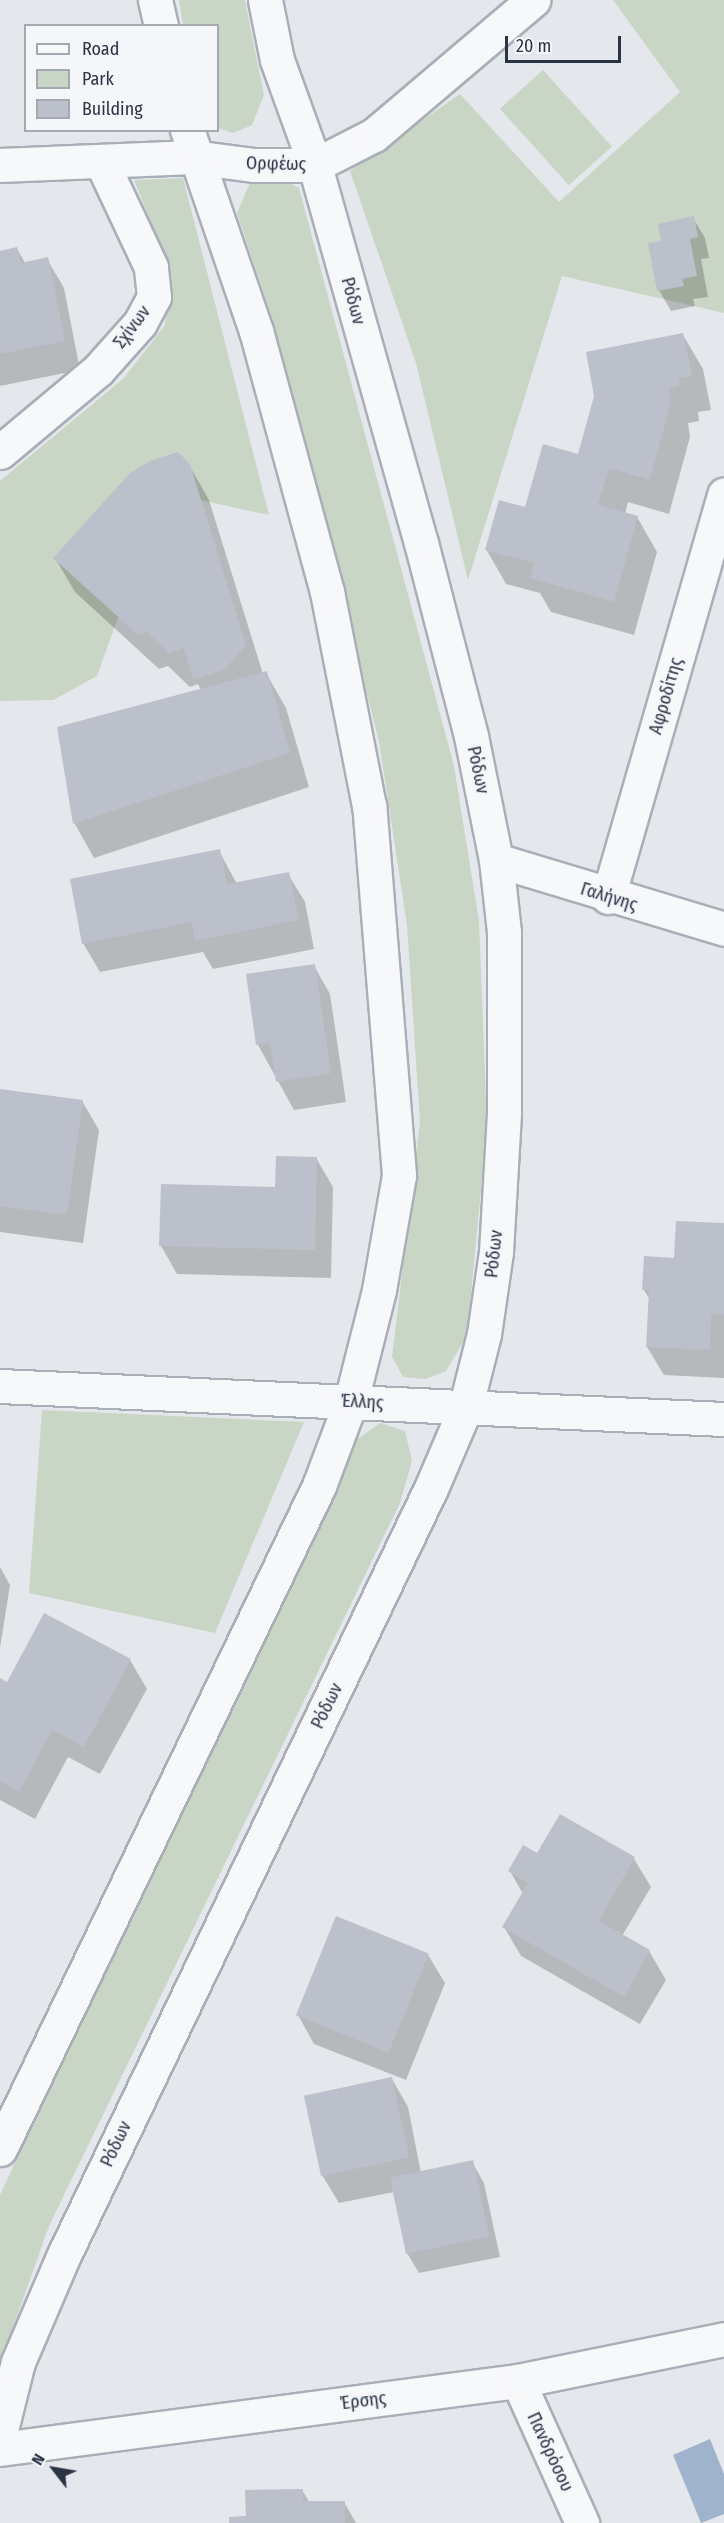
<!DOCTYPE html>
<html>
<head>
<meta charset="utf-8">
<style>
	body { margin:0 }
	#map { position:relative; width:724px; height:2523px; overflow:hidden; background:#e4e7ec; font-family:"Fira Sans Condensed",sans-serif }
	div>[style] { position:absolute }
	.green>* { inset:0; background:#c9d6c5; transform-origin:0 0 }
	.water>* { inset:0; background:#9fb4cc }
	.shadow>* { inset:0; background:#0003 }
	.building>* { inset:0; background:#bbc0ca; transform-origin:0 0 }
	.roads { filter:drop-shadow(2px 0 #a9aeb7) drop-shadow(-2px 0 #a9aeb7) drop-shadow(0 2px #a9aeb7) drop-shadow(0 -2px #a9aeb7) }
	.minor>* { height:33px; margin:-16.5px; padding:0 16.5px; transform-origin:16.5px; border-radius:16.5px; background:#f7f8fa }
	.tertiary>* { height:33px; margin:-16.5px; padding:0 16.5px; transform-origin:16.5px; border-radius:16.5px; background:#f7f8fa }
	span { translate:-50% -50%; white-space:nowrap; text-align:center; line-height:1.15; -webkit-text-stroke:4.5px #f4f6f9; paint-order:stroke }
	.street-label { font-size:18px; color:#2b3445 }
	.legend { position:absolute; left:24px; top:24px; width:195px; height:108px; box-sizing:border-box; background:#f4f6f9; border:2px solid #a4a8b1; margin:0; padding:8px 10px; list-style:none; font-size:18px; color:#2b3445 }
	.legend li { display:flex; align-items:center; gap:12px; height:30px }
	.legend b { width:30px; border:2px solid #a4a8b1 }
	.north { position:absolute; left:24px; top:2439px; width:60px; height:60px; -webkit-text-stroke:4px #f4f6f9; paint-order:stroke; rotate:301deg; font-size:16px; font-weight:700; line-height:24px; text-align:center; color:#2b3445 }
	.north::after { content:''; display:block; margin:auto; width:21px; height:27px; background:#2b3445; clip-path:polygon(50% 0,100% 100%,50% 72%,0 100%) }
	.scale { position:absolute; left:505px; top:36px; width:116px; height:27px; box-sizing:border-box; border:3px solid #2b3445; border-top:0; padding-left:8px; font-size:18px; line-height:21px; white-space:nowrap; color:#2b3445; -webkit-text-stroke:4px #f4f6f9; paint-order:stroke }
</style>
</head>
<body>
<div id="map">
	<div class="green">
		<i style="clip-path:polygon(179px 0,245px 0,264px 95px,252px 125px,233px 133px,218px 128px,218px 26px,183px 25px)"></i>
		<i style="clip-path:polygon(613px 0,724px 0,724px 313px,562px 276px,468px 580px,416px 363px,350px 171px,460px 94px,559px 202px,680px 92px)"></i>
		<i style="left:543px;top:70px;width:103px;height:58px;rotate:48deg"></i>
		<i style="clip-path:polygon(274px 174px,299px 188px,454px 766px,479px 921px,487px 1127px,467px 1336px,446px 1371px,426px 1379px,403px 1377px,392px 1357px,420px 1122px,407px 925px,379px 741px,262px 288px,237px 213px,253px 176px)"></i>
		<i style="clip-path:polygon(183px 178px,269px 515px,163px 492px,97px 676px,53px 700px,0 701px,0 481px,124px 378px,165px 325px,170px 270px,134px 180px)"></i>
		<i style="clip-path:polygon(42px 1410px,304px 1422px,215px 1633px,29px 1593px)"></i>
		<i style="clip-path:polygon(380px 1423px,405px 1431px,412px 1461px,400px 1503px,49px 2226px,0 2364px,0 2195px,355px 1441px)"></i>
	</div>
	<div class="water">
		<i style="clip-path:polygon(710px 2439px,724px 2474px,724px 2514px,701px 2523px,673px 2455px)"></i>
	</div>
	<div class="shadow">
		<i style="clip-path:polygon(693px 218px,705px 238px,709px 258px,701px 259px,708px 297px,693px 299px,695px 306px,671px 311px,659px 290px,663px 242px)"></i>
		<i style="clip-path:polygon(17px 249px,25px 263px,47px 259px,64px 288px,80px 370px,0 386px,0 252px)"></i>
		<i style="clip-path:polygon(683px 335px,703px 369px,711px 410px,698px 412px,699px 421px,688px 423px,690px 437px,669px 514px,628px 502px,625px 514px,637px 517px,657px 552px,634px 635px,551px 612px,540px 593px,506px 584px,486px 549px,579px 456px)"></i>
		<i style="clip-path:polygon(189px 465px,209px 500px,263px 674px,266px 673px,286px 708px,309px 787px,94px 858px,75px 824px,58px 728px,201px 690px,198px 684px,190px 687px,168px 666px,159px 669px,75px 592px,55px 558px)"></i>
		<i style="clip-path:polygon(219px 851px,237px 884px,288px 874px,305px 902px,314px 949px,213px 969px,203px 952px,100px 972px,83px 943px)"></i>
		<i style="clip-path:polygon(314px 966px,330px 994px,346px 1102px,294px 1110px,258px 1045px)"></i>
		<i style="clip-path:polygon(0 1090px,82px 1101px,99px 1130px,83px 1243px,0 1232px)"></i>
		<i style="clip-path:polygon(316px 1158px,333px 1187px,331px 1278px,177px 1274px,161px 1246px,276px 1188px)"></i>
		<i style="clip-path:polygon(724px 1225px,724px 1378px,664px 1375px,647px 1347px,650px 1300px,644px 1290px,676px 1259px)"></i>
		<i style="clip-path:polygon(0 1567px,10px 1585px,0 1648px)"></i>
		<i style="clip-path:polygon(130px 1660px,147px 1689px,100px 1774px,68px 1757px,35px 1819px,0 1800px,0 1679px,8px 1684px)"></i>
		<i style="clip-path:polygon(634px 1859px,651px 1887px,622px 1936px,649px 1951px,666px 1980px,640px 2024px,521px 1956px,504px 1927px,523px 1894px,510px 1871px)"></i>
		<i style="clip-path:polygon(428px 1955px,445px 1983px,406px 2080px,314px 2044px,298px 2015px)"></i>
		<i style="clip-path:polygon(392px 2079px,408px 2107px,421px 2173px,472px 2162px,484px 2183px,500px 2257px,419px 2273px,407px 2253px,394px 2192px,339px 2203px,322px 2175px)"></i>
		<i style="clip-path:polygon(302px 2490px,310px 2503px,344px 2502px,356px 2523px,230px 2523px)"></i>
	</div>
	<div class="building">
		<i style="clip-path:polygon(694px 216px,698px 237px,690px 239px,697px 276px,682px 279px,684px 286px,657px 291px,648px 243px,661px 241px,658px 224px)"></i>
		<i style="clip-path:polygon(17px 247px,21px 263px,48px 257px,65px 341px,0 354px,0 251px)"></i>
		<i style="clip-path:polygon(683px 333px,692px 376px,679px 378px,680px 386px,669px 389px,671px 401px,650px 480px,609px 468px,598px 505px,638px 516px,614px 602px,530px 578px,534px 563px,485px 550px,499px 500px,525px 507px,543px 444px,578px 454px,594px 396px,586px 352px)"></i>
		<i style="clip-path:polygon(178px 452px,190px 464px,246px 645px,224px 670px,193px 680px,184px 648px,169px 653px,147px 632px,138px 635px,53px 558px,130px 473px,150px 461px)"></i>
		<i style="clip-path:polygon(267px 671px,290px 753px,73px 824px,57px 727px)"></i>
		<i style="clip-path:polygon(220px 849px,227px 884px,289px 872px,299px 920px,195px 941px,192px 922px,82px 944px,70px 879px)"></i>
		<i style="clip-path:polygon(315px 964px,331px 1073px,276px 1082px,270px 1043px,256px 1045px,246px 974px)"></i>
		<i style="clip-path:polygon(0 1089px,83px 1100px,67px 1215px,0 1206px)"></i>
		<i style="clip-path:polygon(276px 1156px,317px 1157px,315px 1250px,159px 1246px,161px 1184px,275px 1187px)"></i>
		<i style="clip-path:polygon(676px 1221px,724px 1223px,724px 1315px,711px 1315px,710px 1350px,646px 1347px,649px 1290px,642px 1290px,644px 1256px,674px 1258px)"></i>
		<i style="clip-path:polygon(44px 1613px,131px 1659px,84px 1747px,52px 1730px,19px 1792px,0 1781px,0 1678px,7px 1682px)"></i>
		<i style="clip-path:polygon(560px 1814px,635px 1857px,599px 1921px,650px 1950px,624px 1997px,502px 1927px,528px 1883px,508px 1871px,523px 1845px,537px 1853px)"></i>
		<i style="left:336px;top:1916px;width:100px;height:107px;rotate:22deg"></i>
		<i style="left:392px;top:2077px;width:82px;height:90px;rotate:78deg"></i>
		<i style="left:473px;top:2160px;width:78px;height:85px;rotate:78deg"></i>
		<i style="clip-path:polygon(303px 2489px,303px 2501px,345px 2501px,345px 2523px,229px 2523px,229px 2517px,246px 2516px,245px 2490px)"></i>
	</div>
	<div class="roads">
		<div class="minor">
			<i style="left:0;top:165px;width:193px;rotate:-2.4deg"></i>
			<i style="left:193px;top:157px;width:62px;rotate:7.5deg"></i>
			<i style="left:254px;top:165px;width:61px"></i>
			<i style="left:315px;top:165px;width:66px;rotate:-27deg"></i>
			<i style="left:374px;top:135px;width:209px;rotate:-40.3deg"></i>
			<i style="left:0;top:452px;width:128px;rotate:-39.9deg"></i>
			<i style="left:98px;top:370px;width:63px;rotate:-48.2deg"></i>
			<i style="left:140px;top:323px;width:30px;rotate:-62deg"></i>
			<i style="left:154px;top:297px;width:30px;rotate:-96deg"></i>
			<i style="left:151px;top:267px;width:115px;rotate:-115.2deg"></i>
			<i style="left:496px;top:860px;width:238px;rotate:16.8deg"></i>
			<i style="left:608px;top:897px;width:419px;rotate:-73.9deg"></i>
			<i style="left:0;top:1386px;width:725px;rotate:2.61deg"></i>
			<i style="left:518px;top:2381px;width:156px;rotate:65.7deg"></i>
			<i style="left:0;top:2449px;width:522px;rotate:-7.48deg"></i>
			<i style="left:518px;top:2381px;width:210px;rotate:-11.5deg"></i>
		</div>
		<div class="tertiary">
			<i style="left:155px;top:0;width:27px;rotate:77deg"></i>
			<i style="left:0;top:2149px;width:736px;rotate:-64.31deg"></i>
			<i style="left:319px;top:1486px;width:91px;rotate:-69.4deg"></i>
			<i style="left:351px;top:1401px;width:114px;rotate:-75.8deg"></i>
			<i style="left:379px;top:1290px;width:117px;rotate:-80.1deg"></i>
			<i style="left:399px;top:1175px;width:370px;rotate:-94.6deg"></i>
			<i style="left:369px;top:806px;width:218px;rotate:-101.1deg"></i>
			<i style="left:327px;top:592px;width:270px;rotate:-105.2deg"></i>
			<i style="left:256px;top:331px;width:213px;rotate:-108.9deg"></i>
			<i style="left:0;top:2434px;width:74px;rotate:-76deg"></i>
			<i style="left:18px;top:2362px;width:114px;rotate:-66.8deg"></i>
			<i style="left:63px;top:2257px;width:855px;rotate:-64.42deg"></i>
			<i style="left:432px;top:1486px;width:84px;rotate:-66.8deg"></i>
			<i style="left:465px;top:1409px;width:77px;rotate:-75.8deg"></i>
			<i style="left:484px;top:1334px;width:83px;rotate:-81.7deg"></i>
			<i style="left:496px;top:1252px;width:139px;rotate:-86.7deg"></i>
			<i style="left:504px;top:1113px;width:181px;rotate:-90deg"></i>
			<i style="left:504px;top:932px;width:72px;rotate:-96.3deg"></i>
			<i style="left:496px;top:860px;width:126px;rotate:-101.4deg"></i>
			<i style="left:471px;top:736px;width:199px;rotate:-104.5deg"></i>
			<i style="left:421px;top:543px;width:393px;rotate:-105.7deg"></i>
			<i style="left:315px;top:165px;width:112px;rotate:-109.9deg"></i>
			<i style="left:277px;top:60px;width:61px;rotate:-101.3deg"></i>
		</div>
	</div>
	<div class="street-label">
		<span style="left:276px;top:164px;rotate:1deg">Ορφέως</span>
		<span style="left:353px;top:301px;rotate:75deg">Ρόδων</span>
		<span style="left:132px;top:327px;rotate:-53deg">Σχίνων</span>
		<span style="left:666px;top:696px;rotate:-74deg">Αφροδίτης</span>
		<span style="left:478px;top:770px;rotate:78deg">Ρόδων</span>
		<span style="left:609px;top:897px;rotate:17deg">Γαλήνης</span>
		<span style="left:494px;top:1254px;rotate:-84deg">Ρόδων</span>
		<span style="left:362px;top:1402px;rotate:3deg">Έλλης</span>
		<span style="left:327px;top:1706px;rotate:-64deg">Ρόδων</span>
		<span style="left:116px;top:2144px;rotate:-65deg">Ρόδων</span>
		<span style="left:363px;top:2401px;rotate:-7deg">Έρσης</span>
		<span style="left:550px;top:2452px;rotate:65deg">Πανδρόσου</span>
	</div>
	<ul class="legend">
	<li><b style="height:8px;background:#f7f8fa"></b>Road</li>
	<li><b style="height:16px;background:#c9d6c5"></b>Park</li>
	<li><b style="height:16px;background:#bbc0ca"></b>Building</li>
	</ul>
	<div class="north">N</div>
	<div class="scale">20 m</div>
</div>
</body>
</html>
